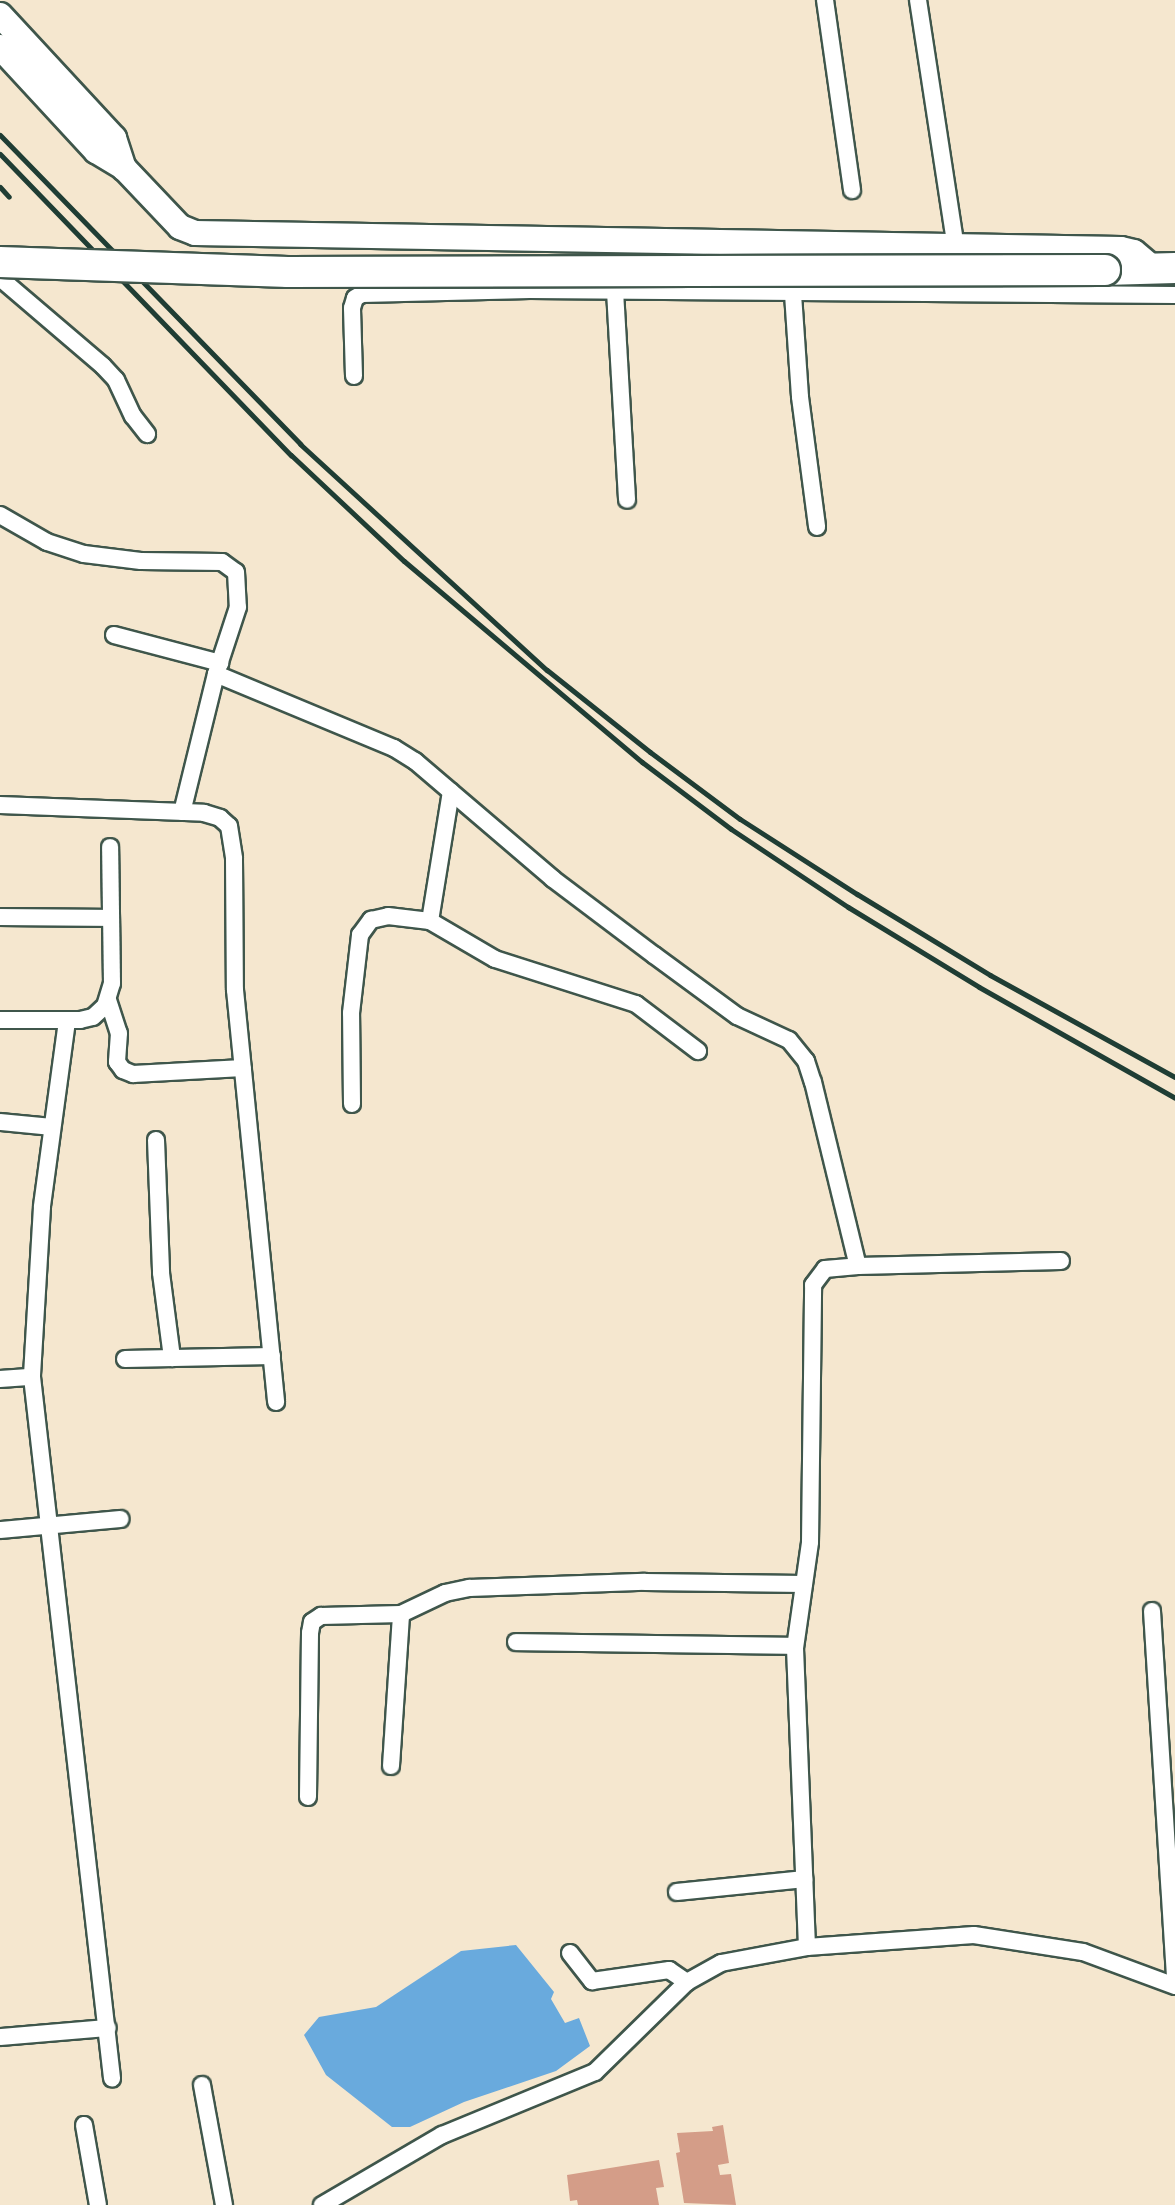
<!DOCTYPE html>
<html>
<head>
<meta charset="utf-8">
<style>
	body { margin:0 }
	#map { position:relative; width:1175px; height:2205px; overflow:hidden; background:#f5e7cf; font-family:"IM FELL DW Pica",serif }
	div>[style] { position:absolute }
	.water>* { inset:0; background:#69aadd }
	.building>* { inset:0; background:#d49d88 }
	.roads { filter:drop-shadow(2px 0 #3f564b) drop-shadow(-2px 0 #3f564b) drop-shadow(0 2px #3f564b) drop-shadow(0 -2px #3f564b) }
	.street>* { height:16px; margin:-8px; padding:0 8px; transform-origin:8px; border-radius:8px; background:#fff }
	.secondary>* { height:24px; margin:-12px; padding:0 12px; transform-origin:12px; border-radius:12px; background:#fff }
	.highway>* { height:30px; margin:-15px; padding:0 15px; transform-origin:15px; border-radius:15px; background:#fff }
	.rail>* { height:5px; margin:-2.5px; padding:0 2.5px; transform-origin:2.5px; border-radius:2.5px; background:#1f3d34 }
	.bridges { filter:drop-shadow(2px 0 #3f564b) drop-shadow(-2px 0 #3f564b) drop-shadow(0 2px #3f564b) drop-shadow(0 -2px #3f564b) }
	.highway-bridge>* { height:30px; margin:-15px; padding:0 15px; transform-origin:15px; border-radius:15px; background:#fff }
	span { translate:-50% -50%; white-space:nowrap; text-align:center; line-height:1.15; -webkit-text-stroke:6px #fdfcf7; paint-order:stroke }
</style>
</head>
<body>
<div id="map">
	<div class="water">
		<i style="clip-path:polygon(516px 1945px,554px 1992px,551px 1999px,565px 2023px,579px 2018px,590px 2046px,556px 2071px,464px 2102px,410px 2127px,392px 2127px,326px 2075px,304px 2035px,319px 2017px,376px 2007px,461px 1951px)"></i>
	</div>
	<div class="building">
		<i style="clip-path:polygon(723px 2125px,729px 2163px,718px 2165px,720px 2175px,731px 2174px,736px 2205px,684px 2203px,676px 2153px,680px 2152px,677px 2133px,713px 2131px,712px 2127px)"></i>
		<i style="clip-path:polygon(659px 2160px,664px 2187px,656px 2188px,659px 2205px,578px 2205px,577px 2200px,570px 2201px,567px 2175px)"></i>
	</div>
	<div class="roads">
		<div class="street">
			<i style="left:825px;top:0;width:192px;rotate:81.9deg"></i>
			<i style="left:918px;top:0;width:251px;rotate:81.3deg"></i>
			<i style="left:0;top:278px;width:135px;rotate:40.5deg"></i>
			<i style="left:103px;top:366px;width:19px;rotate:47deg"></i>
			<i style="left:116px;top:380px;width:40px;rotate:65deg"></i>
			<i style="left:133px;top:416px;width:23px;rotate:52deg"></i>
			<i style="left:615px;top:291px;width:209px;rotate:86.7deg"></i>
			<i style="left:793px;top:294px;width:103px;rotate:86.1deg"></i>
			<i style="left:800px;top:397px;width:131px;rotate:82.5deg"></i>
			<i style="left:354px;top:376px;width:68px;rotate:-91.7deg"></i>
			<i style="left:352px;top:308px;width:10px;rotate:-73deg"></i>
			<i style="left:355px;top:298px;width:8px;rotate:-30deg"></i>
			<i style="left:362px;top:294px;width:168px;rotate:-1.4deg"></i>
			<i style="left:530px;top:290px;width:645px;rotate:0.44deg"></i>
			<i style="left:0;top:515px;width:54px;rotate:29.9deg"></i>
			<i style="left:47px;top:542px;width:39px;rotate:18deg"></i>
			<i style="left:84px;top:554px;width:57px;rotate:7deg"></i>
			<i style="left:141px;top:561px;width:81px;rotate:0.7deg"></i>
			<i style="left:222px;top:562px;width:17px;rotate:36deg"></i>
			<i style="left:236px;top:572px;width:35px;rotate:87deg"></i>
			<i style="left:238px;top:607px;width:71px;rotate:108.2deg"></i>
			<i style="left:216px;top:674px;width:142px;rotate:103.8deg"></i>
			<i style="left:114px;top:635px;width:110px;rotate:14.8deg"></i>
			<i style="left:216px;top:674px;width:193px;rotate:22.6deg"></i>
			<i style="left:394px;top:748px;width:25px;rotate:32deg"></i>
			<i style="left:415px;top:761px;width:182px;rotate:40.5deg"></i>
			<i style="left:553px;top:879px;width:126px;rotate:37deg"></i>
			<i style="left:654px;top:955px;width:103px;rotate:36.3deg"></i>
			<i style="left:737px;top:1016px;width:57px;rotate:24.8deg"></i>
			<i style="left:789px;top:1040px;width:27px;rotate:51deg"></i>
			<i style="left:806px;top:1061px;width:22px;rotate:72deg"></i>
			<i style="left:813px;top:1082px;width:189px;rotate:76.3deg"></i>
			<i style="left:0;top:805px;width:204px;rotate:2.2deg"></i>
			<i style="left:204px;top:813px;width:17px;rotate:17deg"></i>
			<i style="left:220px;top:818px;width:12px;rotate:42deg"></i>
			<i style="left:229px;top:826px;width:33px;rotate:81deg"></i>
			<i style="left:234px;top:859px;width:131px;rotate:89.6deg"></i>
			<i style="left:235px;top:990px;width:414px;rotate:84.3deg"></i>
			<i style="left:0;top:917px;width:111px;rotate:0.5deg"></i>
			<i style="left:430px;top:921px;width:131px;rotate:-80.8deg"></i>
			<i style="left:108px;top:1000px;width:35px;rotate:72deg"></i>
			<i style="left:119px;top:1033px;width:29px;rotate:94deg"></i>
			<i style="left:117px;top:1062px;width:10px;rotate:53deg"></i>
			<i style="left:123px;top:1070px;width:11px;rotate:22deg"></i>
			<i style="left:133px;top:1074px;width:110px;rotate:-3.1deg"></i>
			<i style="left:0;top:1020px;width:80px"></i>
			<i style="left:80px;top:1020px;width:13px;rotate:-13deg"></i>
			<i style="left:93px;top:1017px;width:16px;rotate:-43deg"></i>
			<i style="left:105px;top:1006px;width:24px;rotate:-73deg"></i>
			<i style="left:112px;top:983px;width:136px;rotate:-90.8deg"></i>
			<i style="left:67px;top:1021px;width:188px;rotate:97.7deg"></i>
			<i style="left:42px;top:1207px;width:170px;rotate:93.4deg"></i>
			<i style="left:32px;top:1377px;width:706px;rotate:83.49deg"></i>
			<i style="left:352px;top:1104px;width:91px;rotate:-90.6deg"></i>
			<i style="left:351px;top:1013px;width:79px;rotate:-83.4deg"></i>
			<i style="left:360px;top:935px;width:19px;rotate:-54deg"></i>
			<i style="left:371px;top:920px;width:17px;rotate:-13deg"></i>
			<i style="left:388px;top:916px;width:42px;rotate:6.8deg"></i>
			<i style="left:430px;top:921px;width:75px;rotate:30.3deg"></i>
			<i style="left:495px;top:959px;width:148px;rotate:17.7deg"></i>
			<i style="left:636px;top:1004px;width:78px;rotate:37.2deg"></i>
			<i style="left:0;top:1122px;width:52px;rotate:5.5deg"></i>
			<i style="left:156px;top:1140px;width:133px;rotate:87.8deg"></i>
			<i style="left:161px;top:1273px;width:86px;rotate:82.6deg"></i>
			<i style="left:125px;top:1359px;width:147px;rotate:-1.2deg"></i>
			<i style="left:0;top:1379px;width:32px;rotate:-4deg"></i>
			<i style="left:0;top:1530px;width:121px;rotate:-5.2deg"></i>
			<i style="left:1152px;top:1611px;width:367px;rotate:86.4deg"></i>
			<i style="left:516px;top:1642px;width:279px;rotate:0.8deg"></i>
			<i style="left:391px;top:1766px;width:152px;rotate:-86.2deg"></i>
			<i style="left:308px;top:1797px;width:164px;rotate:-89.3deg"></i>
			<i style="left:310px;top:1633px;width:11px;rotate:-80deg"></i>
			<i style="left:312px;top:1622px;width:11px;rotate:-34deg"></i>
			<i style="left:321px;top:1616px;width:80px;rotate:-1.4deg"></i>
			<i style="left:401px;top:1614px;width:49px;rotate:-25.5deg"></i>
			<i style="left:445px;top:1593px;width:25px;rotate:-12deg"></i>
			<i style="left:469px;top:1588px;width:176px;rotate:-2deg"></i>
			<i style="left:645px;top:1582px;width:159px;rotate:0.7deg"></i>
			<i style="left:677px;top:1892px;width:128px;rotate:-5.8deg"></i>
			<i style="left:807px;top:1947px;width:299px;rotate:-92.3deg"></i>
			<i style="left:795px;top:1648px;width:107px;rotate:-81.9deg"></i>
			<i style="left:810px;top:1542px;width:257px;rotate:-89.3deg"></i>
			<i style="left:813px;top:1285px;width:20px;rotate:-53deg"></i>
			<i style="left:825px;top:1269px;width:33px;rotate:-5deg"></i>
			<i style="left:858px;top:1266px;width:203px;rotate:-1.4deg"></i>
			<i style="left:570px;top:1953px;width:36px;rotate:52deg"></i>
			<i style="left:592px;top:1981px;width:78px;rotate:-8.1deg"></i>
			<i style="left:669px;top:1970px;width:22px;rotate:34deg"></i>
			<i style="left:0;top:2037px;width:108px;rotate:-4.8deg"></i>
			<i style="left:202px;top:2085px;width:122px;rotate:79.6deg"></i>
			<i style="left:84px;top:2125px;width:81px;rotate:80.1deg"></i>
			<i style="left:322px;top:2205px;width:139px;rotate:-30.3deg"></i>
			<i style="left:442px;top:2135px;width:165px;rotate:-22.4deg"></i>
			<i style="left:595px;top:2072px;width:129px;rotate:-44.4deg"></i>
			<i style="left:687px;top:1982px;width:39px;rotate:-29deg"></i>
			<i style="left:721px;top:1963px;width:87px;rotate:-10.5deg"></i>
			<i style="left:807px;top:1947px;width:167px;rotate:-4.1deg"></i>
			<i style="left:974px;top:1935px;width:110px;rotate:8.9deg"></i>
			<i style="left:1083px;top:1952px;width:98px;rotate:20.3deg"></i>
		</div>
		<div class="secondary">
			<i style="left:0;top:15px;width:168px;rotate:47.2deg"></i>
			<i style="left:114px;top:138px;width:32px;rotate:72deg"></i>
			<i style="left:0;top:47px;width:142px;rotate:47.3deg"></i>
			<i style="left:96px;top:151px;width:33px;rotate:31deg"></i>
			<i style="left:124px;top:168px;width:81px;rotate:46.5deg"></i>
			<i style="left:180px;top:227px;width:16px;rotate:22deg"></i>
			<i style="left:195px;top:233px;width:926px;rotate:0.99deg"></i>
			<i style="left:1121px;top:249px;width:13px;rotate:13deg"></i>
			<i style="left:1134px;top:252px;width:25px;rotate:40deg"></i>
		</div>
		<div class="highway">
			<i style="left:1105px;top:270px;width:70px;rotate:-1.6deg"></i>
		</div>
	</div>
	<div class="rail">
		<i style="left:0;top:135px;width:431px;rotate:45.8deg"></i>
		<i style="left:300px;top:444px;width:335px;rotate:42.5deg"></i>
		<i style="left:547px;top:670px;width:132px;rotate:38.5deg"></i>
		<i style="left:650px;top:752px;width:112px;rotate:36.7deg"></i>
		<i style="left:740px;top:819px;width:139px;rotate:32.7deg"></i>
		<i style="left:857px;top:894px;width:156px;rotate:31.3deg"></i>
		<i style="left:990px;top:975px;width:211px;rotate:28.9deg"></i>
		<i style="left:0;top:154px;width:419px;rotate:46deg"></i>
		<i style="left:291px;top:455px;width:155px;rotate:43.2deg"></i>
		<i style="left:404px;top:561px;width:312px;rotate:40.2deg"></i>
		<i style="left:642px;top:762px;width:111px;rotate:37deg"></i>
		<i style="left:731px;top:829px;width:141px;rotate:33.7deg"></i>
		<i style="left:848px;top:907px;width:153px;rotate:31.4deg"></i>
		<i style="left:979px;top:987px;width:225px;rotate:29.5deg"></i>
		<i style="left:0;top:187px;width:13px;rotate:48deg"></i>
	</div>
	<div class="bridges">
		<div class="highway-bridge">
			<i style="left:0;top:262px;width:288px;rotate:2deg"></i>
			<i style="left:288px;top:272px;width:817px;rotate:-0.14deg"></i>
		</div>
	</div>
</div>
</body>
</html>
